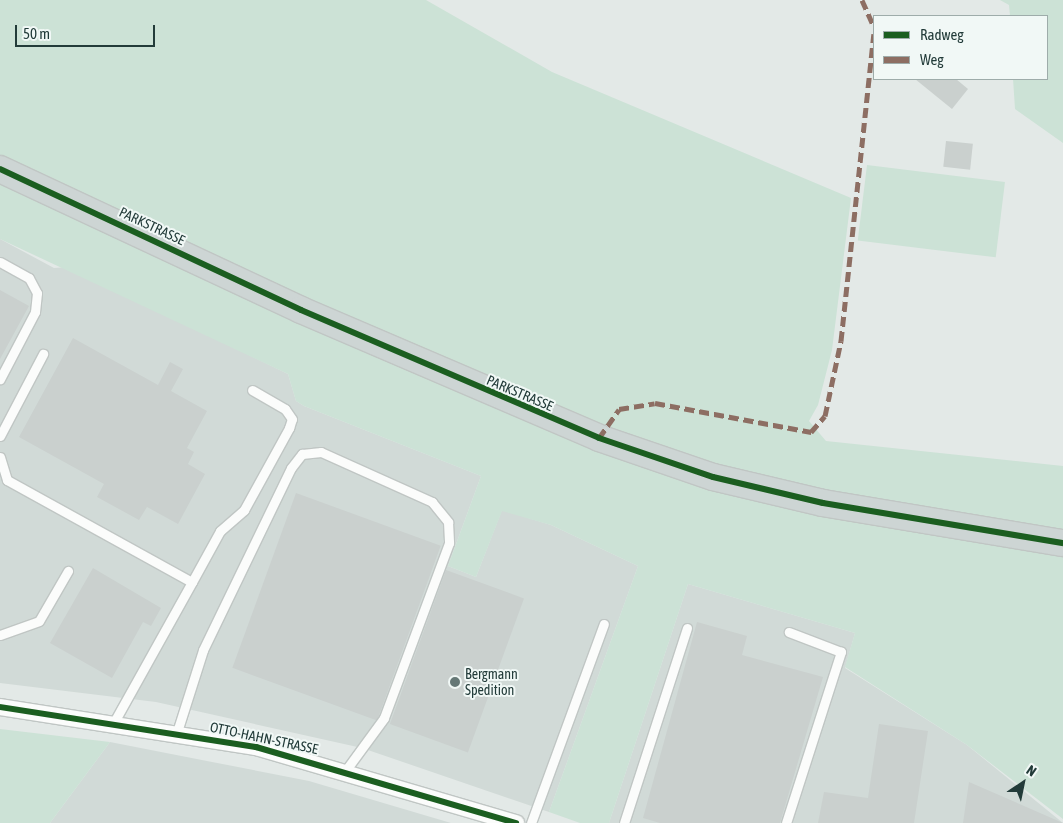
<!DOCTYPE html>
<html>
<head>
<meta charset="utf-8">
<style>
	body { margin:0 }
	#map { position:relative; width:1063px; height:823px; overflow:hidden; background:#e3e9e7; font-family:"Asap Condensed",sans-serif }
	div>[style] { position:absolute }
	.built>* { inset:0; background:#d1dad7 }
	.green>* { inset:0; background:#cce2d6; transform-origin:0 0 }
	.building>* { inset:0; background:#cad0ce; transform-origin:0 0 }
	.roads { filter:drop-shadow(1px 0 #c0c6c4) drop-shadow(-1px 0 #c0c6c4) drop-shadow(0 1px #c0c6c4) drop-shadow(0 -1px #c0c6c4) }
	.service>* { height:9px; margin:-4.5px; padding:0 4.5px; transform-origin:4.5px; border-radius:4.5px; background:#fbfcfb }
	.minor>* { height:16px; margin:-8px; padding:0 8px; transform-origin:8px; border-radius:8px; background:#fbfcfb }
	.primary>* { height:26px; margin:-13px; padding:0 13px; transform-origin:13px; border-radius:13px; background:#cdd5d4 }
	.quiet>* { height:5px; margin-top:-2.5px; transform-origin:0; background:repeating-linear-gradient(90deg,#8d6e63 0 10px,transparent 0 15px) }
	.cycleway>* { height:6px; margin:-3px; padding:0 3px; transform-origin:3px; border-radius:3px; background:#1b5e20 }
	.dots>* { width:14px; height:14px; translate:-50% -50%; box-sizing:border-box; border:2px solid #f1f8f6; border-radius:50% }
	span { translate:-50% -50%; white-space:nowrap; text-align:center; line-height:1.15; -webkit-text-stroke:4px #f1f8f6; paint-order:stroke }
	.street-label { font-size:14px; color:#223b39 }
	.poi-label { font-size:14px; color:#223b39 }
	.left { translate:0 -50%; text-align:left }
	.legend { position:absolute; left:873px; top:15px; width:175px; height:65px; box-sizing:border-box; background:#f1f8f6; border:1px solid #9eacaa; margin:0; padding:6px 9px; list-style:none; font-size:15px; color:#223b39 }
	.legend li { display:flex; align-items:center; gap:10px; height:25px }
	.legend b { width:25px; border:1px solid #9eacaa }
	.north { position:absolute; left:998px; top:758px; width:50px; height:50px; -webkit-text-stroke:4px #f1f8f6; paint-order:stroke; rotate:34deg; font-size:14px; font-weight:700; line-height:20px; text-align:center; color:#223b39 }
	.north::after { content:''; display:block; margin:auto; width:18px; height:22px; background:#223b39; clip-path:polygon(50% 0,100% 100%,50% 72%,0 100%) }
	.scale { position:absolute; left:15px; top:25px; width:140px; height:22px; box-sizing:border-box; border:2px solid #223b39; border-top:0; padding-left:6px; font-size:15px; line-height:18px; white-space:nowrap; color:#223b39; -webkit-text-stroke:4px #f1f8f6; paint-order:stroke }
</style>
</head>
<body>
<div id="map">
	<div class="built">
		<i style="clip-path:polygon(0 239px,54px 268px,68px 267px,288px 374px,296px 401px,304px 406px,481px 476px,448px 566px,476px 577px,502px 510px,551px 525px,638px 566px,549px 812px,362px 748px,156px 702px,0 683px)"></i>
		<i style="clip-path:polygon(688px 584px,855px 633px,845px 668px,967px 745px,1063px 823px,609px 823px)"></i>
		<i style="clip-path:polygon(110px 742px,309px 781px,451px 823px,50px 823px)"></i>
	</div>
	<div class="green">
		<i style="clip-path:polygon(0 0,426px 0,552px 72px,851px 198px,832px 350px,818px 405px,809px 421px,826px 441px,1063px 466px,1063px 819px,967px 745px,845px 667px,855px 633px,688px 584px,609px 823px,580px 823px,549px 812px,638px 566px,551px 525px,502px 511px,476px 577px,448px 566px,481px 476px,304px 406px,296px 401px,288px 374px,0 239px)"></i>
		<i style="clip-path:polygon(1000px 0,1063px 0,1063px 143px,1015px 109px,1013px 79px,1047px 79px,1047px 16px,1010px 16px,1009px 5px)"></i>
		<i style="left:867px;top:165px;width:139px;height:76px;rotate:7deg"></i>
		<i style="clip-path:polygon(0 729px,110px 742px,50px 823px,0 823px)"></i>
	</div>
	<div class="building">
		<i style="clip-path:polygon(915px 79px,956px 79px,968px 89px,952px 109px)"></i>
		<i style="left:946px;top:141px;width:27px;height:26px;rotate:6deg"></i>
		<i style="clip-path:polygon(0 290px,29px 306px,0 359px)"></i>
		<i style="clip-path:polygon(73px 338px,158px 385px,170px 362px,183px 369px,171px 391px,207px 411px,187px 448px,194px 452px,188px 464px,205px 474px,178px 524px,147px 507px,139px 520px,97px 497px,104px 484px,19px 437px)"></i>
		<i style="left:296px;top:493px;width:154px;height:186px;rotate:20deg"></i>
		<i style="clip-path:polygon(93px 568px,161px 608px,151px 626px,143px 622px,112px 678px,50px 643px)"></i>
		<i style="left:446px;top:570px;width:83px;height:164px;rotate:20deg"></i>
		<i style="clip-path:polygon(697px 622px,747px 636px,742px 655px,823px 677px,780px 823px,660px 823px,643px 818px)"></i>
		<i style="clip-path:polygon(879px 724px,928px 731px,914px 823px,818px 823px,824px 792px,868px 798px)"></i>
		<i style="clip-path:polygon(969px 782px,1063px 823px,963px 823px)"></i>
	</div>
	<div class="roads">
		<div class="service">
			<i style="left:0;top:262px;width:33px;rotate:29deg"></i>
			<i style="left:29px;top:278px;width:17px;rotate:62deg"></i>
			<i style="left:37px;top:293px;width:19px;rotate:96deg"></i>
			<i style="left:35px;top:312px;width:76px;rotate:117.6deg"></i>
			<i style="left:0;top:436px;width:93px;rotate:-62.3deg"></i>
			<i style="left:0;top:457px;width:24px;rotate:73deg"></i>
			<i style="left:7px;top:480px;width:211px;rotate:28.9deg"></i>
			<i style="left:192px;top:582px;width:160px;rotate:119.1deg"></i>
			<i style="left:192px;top:582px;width:58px;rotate:-61.2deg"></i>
			<i style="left:220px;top:531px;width:32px;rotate:-41deg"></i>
			<i style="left:244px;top:510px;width:94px;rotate:-61.2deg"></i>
			<i style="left:289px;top:428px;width:9px;rotate:-72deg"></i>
			<i style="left:292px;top:419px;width:12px;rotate:-125deg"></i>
			<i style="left:285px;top:409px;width:38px;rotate:-150deg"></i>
			<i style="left:0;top:635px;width:41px;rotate:-19.7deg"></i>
			<i style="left:39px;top:621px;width:58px;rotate:-59.9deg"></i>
			<i style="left:177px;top:732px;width:86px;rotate:-72.4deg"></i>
			<i style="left:203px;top:650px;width:202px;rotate:-64.2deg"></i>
			<i style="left:291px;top:468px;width:18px;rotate:-52deg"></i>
			<i style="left:302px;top:454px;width:19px;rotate:-6deg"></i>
			<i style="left:321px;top:452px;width:122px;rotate:24.2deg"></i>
			<i style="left:432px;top:502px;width:26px;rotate:51deg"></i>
			<i style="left:448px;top:522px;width:21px;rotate:87deg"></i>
			<i style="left:449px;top:543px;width:187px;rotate:110.4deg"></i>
			<i style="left:384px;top:718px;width:64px;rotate:126.2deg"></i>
			<i style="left:531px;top:823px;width:212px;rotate:-69.9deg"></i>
			<i style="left:624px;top:823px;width:205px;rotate:-72.1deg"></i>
			<i style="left:786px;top:823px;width:180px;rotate:-72.2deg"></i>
			<i style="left:841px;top:652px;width:56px;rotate:-159deg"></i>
		</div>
		<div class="minor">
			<i style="left:0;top:707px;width:259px;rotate:8.9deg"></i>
			<i style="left:256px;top:747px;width:271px;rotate:16.3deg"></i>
		</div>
		<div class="primary">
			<i style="left:0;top:169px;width:332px;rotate:25.1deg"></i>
			<i style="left:301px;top:310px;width:324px;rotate:23.2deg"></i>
			<i style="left:599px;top:438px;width:120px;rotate:18.9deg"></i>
			<i style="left:713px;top:477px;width:113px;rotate:13.3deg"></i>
			<i style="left:823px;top:503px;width:243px;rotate:9.5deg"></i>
		</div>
	</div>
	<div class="quiet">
		<i style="left:862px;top:0;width:30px;rotate:66deg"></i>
		<i style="left:599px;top:438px;width:35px;rotate:-55deg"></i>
		<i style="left:619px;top:409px;width:36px;rotate:-9deg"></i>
		<i style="left:655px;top:403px;width:159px;rotate:10.5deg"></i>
		<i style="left:811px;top:432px;width:21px;rotate:-49deg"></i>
		<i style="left:825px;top:416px;width:77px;rotate:-78deg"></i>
		<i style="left:841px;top:341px;width:309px;rotate:-83.9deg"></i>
	</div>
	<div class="cycleway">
		<i style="left:0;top:169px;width:332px;rotate:25.1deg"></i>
		<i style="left:301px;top:310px;width:324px;rotate:23.2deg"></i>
		<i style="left:599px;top:438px;width:120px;rotate:18.9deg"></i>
		<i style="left:713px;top:477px;width:113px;rotate:13.3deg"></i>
		<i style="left:823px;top:503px;width:243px;rotate:9.5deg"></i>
		<i style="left:0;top:707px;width:259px;rotate:8.9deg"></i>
		<i style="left:256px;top:747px;width:271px;rotate:16.3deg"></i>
	</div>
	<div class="dots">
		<i style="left:455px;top:682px;background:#667876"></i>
	</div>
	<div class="street-label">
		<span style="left:152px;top:226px;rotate:25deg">PARKSTRASSE</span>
		<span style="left:520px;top:393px;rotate:23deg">PARKSTRASSE</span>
		<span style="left:264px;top:738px;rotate:12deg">OTTO-HAHN-STRASSE</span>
	</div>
	<div class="poi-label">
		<span class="left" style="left:465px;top:682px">Bergmann<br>Spedition</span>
	</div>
	<ul class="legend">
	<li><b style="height:6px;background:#1b5e20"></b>Radweg</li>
	<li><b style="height:6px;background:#8d6e63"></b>Weg</li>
	</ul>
	<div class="north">N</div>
	<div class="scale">50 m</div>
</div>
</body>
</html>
